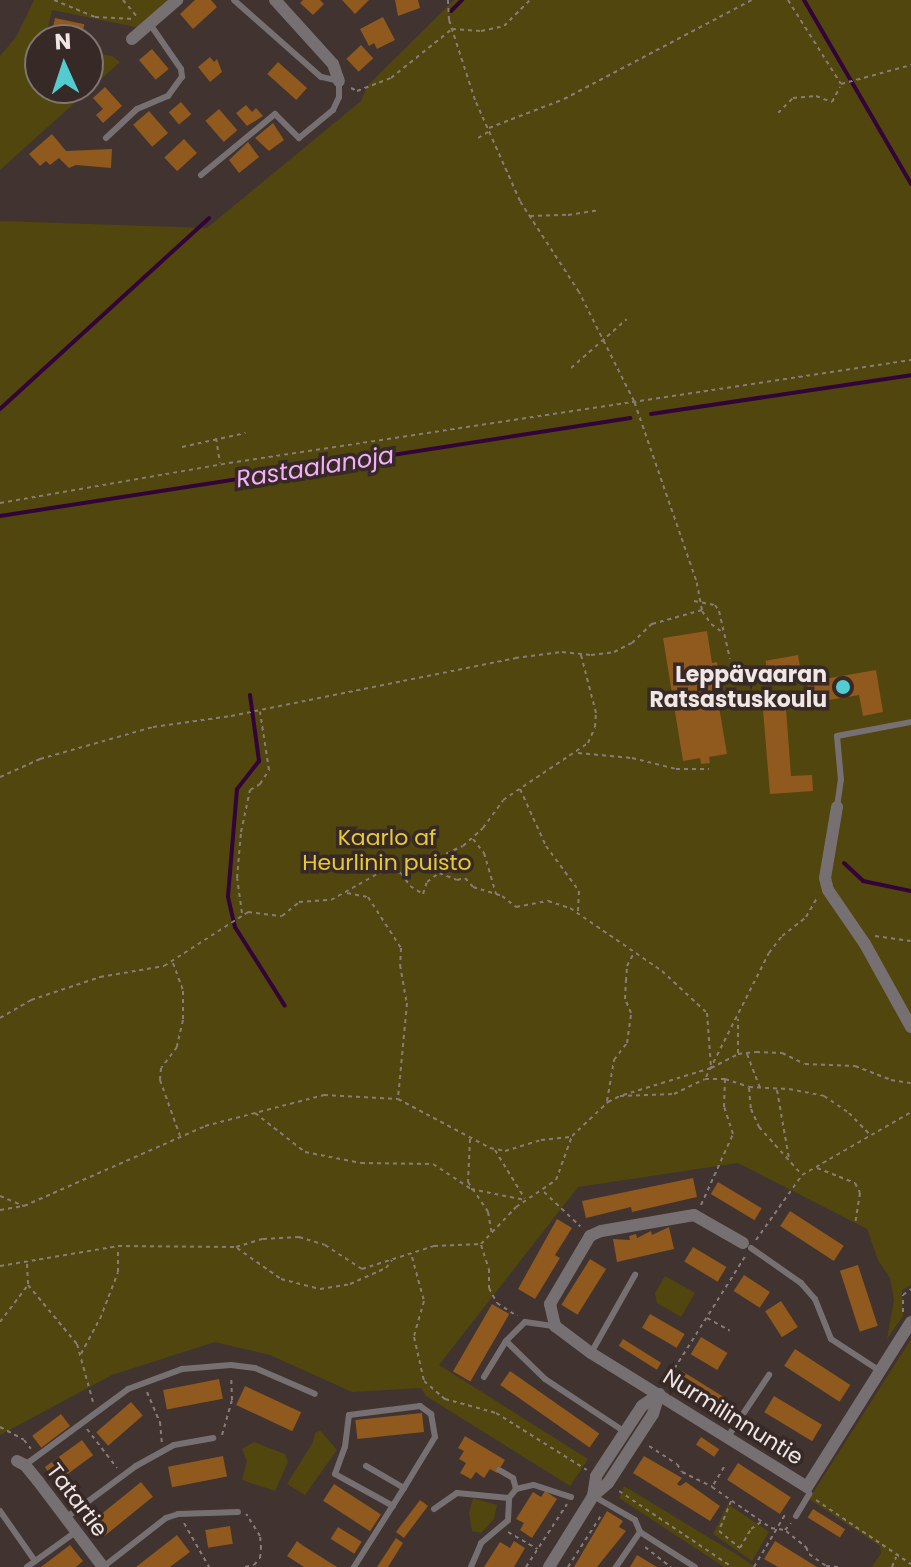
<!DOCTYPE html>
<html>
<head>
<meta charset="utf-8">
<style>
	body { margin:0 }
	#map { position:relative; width:911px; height:1567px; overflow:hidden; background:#403330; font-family:Poppins,sans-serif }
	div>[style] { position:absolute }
	.green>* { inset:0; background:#51460d }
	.stream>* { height:4px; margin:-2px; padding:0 2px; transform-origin:2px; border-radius:2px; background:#330439 }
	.building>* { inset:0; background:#90591d; transform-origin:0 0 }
	.path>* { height:2px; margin-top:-1px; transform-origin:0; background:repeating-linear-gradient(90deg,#877c79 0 4px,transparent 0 8px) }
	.lane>* { height:6px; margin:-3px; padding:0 3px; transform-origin:3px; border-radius:3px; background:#777072 }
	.street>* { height:12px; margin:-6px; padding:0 6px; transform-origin:6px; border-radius:6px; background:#777072 }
	.dots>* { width:22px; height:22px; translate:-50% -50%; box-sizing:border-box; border:4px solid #362926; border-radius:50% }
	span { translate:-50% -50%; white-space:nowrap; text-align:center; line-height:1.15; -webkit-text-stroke:7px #362926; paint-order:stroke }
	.poi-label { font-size:22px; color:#f0e7e5; font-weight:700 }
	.right { translate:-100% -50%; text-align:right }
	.park-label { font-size:22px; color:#e6c935 }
	.street-label { font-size:22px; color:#f0e7e5 }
	.water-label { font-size:24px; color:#f4affb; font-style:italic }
	.north { position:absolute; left:24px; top:24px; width:80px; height:80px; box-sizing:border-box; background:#362926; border:2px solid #807572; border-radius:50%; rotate:357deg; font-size:22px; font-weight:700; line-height:32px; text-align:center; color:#f0e7e5 }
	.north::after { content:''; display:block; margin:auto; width:28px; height:36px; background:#52ccd0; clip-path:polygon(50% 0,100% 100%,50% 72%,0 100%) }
</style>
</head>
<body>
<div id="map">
	<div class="green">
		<i style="clip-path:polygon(34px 0,172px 0,140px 28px,52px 10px,45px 40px,40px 40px,40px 88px,88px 88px,88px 52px,112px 56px,120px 62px,0 170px,0 56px,16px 37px)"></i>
		<i style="clip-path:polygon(454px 0,911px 0,911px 1285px,902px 1290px,903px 1316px,887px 1339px,894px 1300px,890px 1278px,878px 1260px,867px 1229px,738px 1163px,578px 1187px,439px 1365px,588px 1459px,570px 1486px,426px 1396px,421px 1388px,352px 1392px,270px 1355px,215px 1342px,112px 1375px,0 1435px,0 221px,207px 228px,361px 101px,368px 85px)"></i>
		<i style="clip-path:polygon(665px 1276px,695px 1293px,681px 1317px,657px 1303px,655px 1293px)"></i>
		<i style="clip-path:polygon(911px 1339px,911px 1567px,872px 1567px,881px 1553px,880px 1546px,809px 1499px)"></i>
		<i style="clip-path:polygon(320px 1430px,337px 1450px,305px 1495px,287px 1484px,313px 1442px,315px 1433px)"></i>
		<i style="clip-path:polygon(254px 1442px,285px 1454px,288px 1462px,275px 1491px,242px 1480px,247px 1461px,242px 1449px)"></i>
		<i style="clip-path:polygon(624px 1486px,736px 1554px,755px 1567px,724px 1567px,619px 1498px)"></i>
		<i style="clip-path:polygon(473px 1498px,497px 1505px,494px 1519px,481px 1533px,472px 1531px,469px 1513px)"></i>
		<i style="clip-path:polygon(728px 1504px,769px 1532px,752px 1561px,713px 1534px)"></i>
	</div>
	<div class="stream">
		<i style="left:804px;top:0;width:213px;rotate:59.8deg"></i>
		<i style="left:451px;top:11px;width:16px;rotate:-45deg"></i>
		<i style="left:0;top:409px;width:283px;rotate:-42.4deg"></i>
		<i style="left:651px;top:414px;width:263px;rotate:-8.5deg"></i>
		<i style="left:0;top:516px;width:638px;rotate:-8.84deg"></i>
		<i style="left:250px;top:695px;width:67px;rotate:82.2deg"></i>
		<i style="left:259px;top:761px;width:36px;rotate:128deg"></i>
		<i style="left:237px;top:789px;width:108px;rotate:94.8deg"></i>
		<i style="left:228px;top:897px;width:31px;rotate:77deg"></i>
		<i style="left:235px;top:927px;width:93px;rotate:57.7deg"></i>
		<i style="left:844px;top:863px;width:26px;rotate:43deg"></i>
		<i style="left:863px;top:881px;width:49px;rotate:11.8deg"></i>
	</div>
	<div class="building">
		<i style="clip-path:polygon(195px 0,211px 0,217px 7px,193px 29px,180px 14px)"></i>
		<i style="clip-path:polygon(303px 0,320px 0,324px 4px,313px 15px,300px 3px)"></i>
		<i style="clip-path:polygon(342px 0,369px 0,355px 14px)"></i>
		<i style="clip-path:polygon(395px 0,418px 0,420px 8px,398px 16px)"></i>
		<i style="clip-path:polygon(383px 17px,395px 40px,377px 49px,374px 43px,369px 46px,360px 29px)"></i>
		<i style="left:55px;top:18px;width:30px;height:15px;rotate:12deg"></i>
		<i style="left:361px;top:45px;width:18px;height:20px;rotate:47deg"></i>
		<i style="left:152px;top:49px;width:26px;height:17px;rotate:50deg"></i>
		<i style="clip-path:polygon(210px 57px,214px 62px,217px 59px,222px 72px,210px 82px,198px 67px)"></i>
		<i style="left:278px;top:62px;width:39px;height:16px;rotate:42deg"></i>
		<i style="clip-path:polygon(105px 87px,122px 106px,103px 123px,96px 115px,103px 109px,93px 98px)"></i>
		<i style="left:181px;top:102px;width:16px;height:16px;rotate:50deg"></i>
		<i style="clip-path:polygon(246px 105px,252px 112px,256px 108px,263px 116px,247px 126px,236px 113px)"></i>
		<i style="left:219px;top:109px;width:28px;height:18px;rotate:49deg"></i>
		<i style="left:149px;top:111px;width:29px;height:21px;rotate:49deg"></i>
		<i style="clip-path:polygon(273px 123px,284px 140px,269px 151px,255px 138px)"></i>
		<i style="clip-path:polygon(52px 134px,66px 151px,112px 149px,111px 168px,76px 165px,69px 168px,59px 158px,50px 165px,46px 161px,40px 166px,29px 154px)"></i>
		<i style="left:184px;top:139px;width:19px;height:27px;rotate:47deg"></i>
		<i style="clip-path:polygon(248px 142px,259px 157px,239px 173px,229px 160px)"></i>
		<i style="clip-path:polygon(707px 631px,712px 663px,717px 662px,720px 676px,714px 677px,727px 754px,709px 757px,710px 763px,701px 764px,700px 758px,683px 761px,663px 638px)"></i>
		<i style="left:798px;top:655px;width:22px;height:33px;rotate:80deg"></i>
		<i style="clip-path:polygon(876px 670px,883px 712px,863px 716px,859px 695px,811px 703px,807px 682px)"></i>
		<i style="clip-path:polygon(786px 708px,791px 776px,812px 775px,813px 791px,770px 794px,763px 710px)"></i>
		<i style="clip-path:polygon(693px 1178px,697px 1197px,632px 1212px,631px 1207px,586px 1218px,582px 1201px)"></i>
		<i style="left:718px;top:1182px;width:51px;height:14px;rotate:31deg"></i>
		<i style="left:790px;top:1211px;width:64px;height:18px;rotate:33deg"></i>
		<i style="clip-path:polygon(557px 1219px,572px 1228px,555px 1255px,560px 1258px,535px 1299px,518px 1289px)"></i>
		<i style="clip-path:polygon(669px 1227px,674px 1249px,617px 1262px,613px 1239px,630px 1240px,629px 1236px,636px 1234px,637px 1238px,651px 1231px,652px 1235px)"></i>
		<i style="left:693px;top:1247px;width:39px;height:17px;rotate:31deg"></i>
		<i style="left:590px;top:1259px;width:19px;height:54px;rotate:32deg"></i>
		<i style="left:858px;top:1265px;width:64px;height:19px;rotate:72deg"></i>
		<i style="left:744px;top:1275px;width:31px;height:19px;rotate:33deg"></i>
		<i style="left:781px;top:1301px;width:31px;height:19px;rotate:57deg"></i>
		<i style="left:492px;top:1304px;width:20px;height:78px;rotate:30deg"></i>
		<i style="left:650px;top:1314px;width:40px;height:16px;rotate:30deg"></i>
		<i style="left:701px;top:1337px;width:31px;height:20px;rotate:31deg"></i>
		<i style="left:623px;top:1339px;width:45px;height:8px;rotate:32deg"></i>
		<i style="left:795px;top:1349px;width:66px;height:20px;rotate:33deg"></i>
		<i style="left:510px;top:1371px;width:109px;height:17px;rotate:35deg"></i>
		<i style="left:682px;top:1371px;width:51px;height:12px;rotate:32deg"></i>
		<i style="left:219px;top:1379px;width:20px;height:57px;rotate:79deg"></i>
		<i style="left:245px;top:1386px;width:62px;height:21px;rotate:25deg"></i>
		<i style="left:774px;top:1396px;width:56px;height:19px;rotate:31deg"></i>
		<i style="left:131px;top:1402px;width:18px;height:46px;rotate:49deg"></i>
		<i style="left:422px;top:1413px;width:19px;height:67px;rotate:84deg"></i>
		<i style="left:61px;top:1414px;width:15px;height:36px;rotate:53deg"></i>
		<i style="clip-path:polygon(465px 1436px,505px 1460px,497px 1473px,490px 1469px,484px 1478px,476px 1472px,471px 1479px,460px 1473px,466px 1463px,459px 1459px,464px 1451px,458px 1448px)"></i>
		<i style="left:701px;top:1437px;width:22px;height:9px;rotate:34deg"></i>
		<i style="left:82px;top:1440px;width:19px;height:46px;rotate:54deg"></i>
		<i style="left:223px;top:1456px;width:21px;height:56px;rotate:79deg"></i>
		<i style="clip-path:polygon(644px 1456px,682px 1478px,677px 1484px,680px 1486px,686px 1482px,720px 1506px,710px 1521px,633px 1473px)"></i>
		<i style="left:738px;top:1463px;width:63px;height:20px;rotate:33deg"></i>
		<i style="left:141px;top:1482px;width:19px;height:66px;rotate:51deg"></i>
		<i style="left:334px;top:1484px;width:56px;height:20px;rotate:33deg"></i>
		<i style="clip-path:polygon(545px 1491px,557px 1499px,532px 1538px,520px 1530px,524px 1523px,516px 1519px,533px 1492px,541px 1497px)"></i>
		<i style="left:420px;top:1500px;width:10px;height:40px;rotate:37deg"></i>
		<i style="left:813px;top:1509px;width:38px;height:10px;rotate:32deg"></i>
		<i style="clip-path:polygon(607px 1511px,623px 1521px,619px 1527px,626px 1531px,597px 1567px,574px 1567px)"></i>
		<i style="left:230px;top:1526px;width:18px;height:25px;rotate:81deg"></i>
		<i style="left:338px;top:1527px;width:28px;height:14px;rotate:32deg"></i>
		<i style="clip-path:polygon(177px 1535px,190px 1552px,170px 1567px,136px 1567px)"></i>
		<i style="clip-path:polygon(396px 1538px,403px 1543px,388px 1567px,377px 1567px)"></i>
		<i style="clip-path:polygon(297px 1541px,302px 1545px,337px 1567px,304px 1567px,287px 1556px)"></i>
		<i style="clip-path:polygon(514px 1541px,525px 1548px,514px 1567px,484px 1567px,500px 1542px,510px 1548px)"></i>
		<i style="clip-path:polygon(775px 1541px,817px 1567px,778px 1567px,764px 1559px)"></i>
		<i style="clip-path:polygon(70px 1545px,83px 1561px,76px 1567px,41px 1567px)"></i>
		<i style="clip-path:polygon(637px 1555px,657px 1567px,630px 1567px)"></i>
	</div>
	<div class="path">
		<i style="left:54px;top:0;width:44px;rotate:22.5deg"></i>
		<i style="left:95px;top:17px;width:39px;rotate:3deg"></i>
		<i style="left:123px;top:0;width:23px;rotate:50deg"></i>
		<i style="left:788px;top:0;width:99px;rotate:57.8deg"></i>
		<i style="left:841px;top:84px;width:73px;rotate:-15.2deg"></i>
		<i style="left:351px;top:88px;width:7px;rotate:27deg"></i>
		<i style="left:357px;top:91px;width:36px;rotate:-21deg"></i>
		<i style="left:391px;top:78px;width:78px;rotate:-38.8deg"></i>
		<i style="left:452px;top:29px;width:29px;rotate:4deg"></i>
		<i style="left:481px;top:31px;width:24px;rotate:-12deg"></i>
		<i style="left:504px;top:26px;width:37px;rotate:-45deg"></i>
		<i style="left:778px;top:113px;width:21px;rotate:-45deg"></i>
		<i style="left:793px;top:98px;width:23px;rotate:-5deg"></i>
		<i style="left:816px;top:96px;width:17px;rotate:21deg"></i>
		<i style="left:832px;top:102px;width:17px;rotate:-62deg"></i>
		<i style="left:489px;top:128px;width:80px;rotate:-21.1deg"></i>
		<i style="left:564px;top:99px;width:212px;rotate:-27.8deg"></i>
		<i style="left:478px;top:138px;width:12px;rotate:-31deg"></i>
		<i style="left:530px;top:216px;width:38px;rotate:-2deg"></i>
		<i style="left:568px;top:215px;width:32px;rotate:-9deg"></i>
		<i style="left:571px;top:368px;width:74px;rotate:-41.2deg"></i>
		<i style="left:216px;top:438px;width:25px;rotate:81deg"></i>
		<i style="left:182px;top:447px;width:65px;rotate:-12.5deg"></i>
		<i style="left:0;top:503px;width:232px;rotate:-9.9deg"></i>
		<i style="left:229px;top:463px;width:690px;rotate:-8.59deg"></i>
		<i style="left:694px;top:601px;width:21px;rotate:11deg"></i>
		<i style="left:715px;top:605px;width:7px;rotate:56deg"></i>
		<i style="left:719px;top:611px;width:49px;rotate:77.1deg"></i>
		<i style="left:702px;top:611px;width:16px;rotate:55deg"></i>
		<i style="left:711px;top:624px;width:14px;rotate:36deg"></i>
		<i style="left:578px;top:753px;width:54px;rotate:5.3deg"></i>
		<i style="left:632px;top:758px;width:45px;rotate:14deg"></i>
		<i style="left:676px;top:769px;width:33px"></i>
		<i style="left:0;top:777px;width:44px;rotate:-24.2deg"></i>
		<i style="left:40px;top:759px;width:117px;rotate:-15.8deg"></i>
		<i style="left:153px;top:727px;width:79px;rotate:-8deg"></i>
		<i style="left:231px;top:716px;width:290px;rotate:-11.5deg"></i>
		<i style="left:515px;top:658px;width:47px;rotate:-7.3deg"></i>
		<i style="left:562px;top:652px;width:29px;rotate:6deg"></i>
		<i style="left:591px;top:655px;width:23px;rotate:-7deg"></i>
		<i style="left:614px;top:652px;width:20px;rotate:-27deg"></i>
		<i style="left:632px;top:643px;width:28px;rotate:-44deg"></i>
		<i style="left:652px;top:624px;width:52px;rotate:-15.6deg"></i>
		<i style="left:702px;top:610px;width:31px;rotate:-101deg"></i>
		<i style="left:696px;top:580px;width:189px;rotate:-109.1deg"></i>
		<i style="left:634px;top:401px;width:122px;rotate:-116.8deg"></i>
		<i style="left:579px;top:292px;width:108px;rotate:-123deg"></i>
		<i style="left:520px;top:201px;width:111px;rotate:-114deg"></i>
		<i style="left:475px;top:100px;width:84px;rotate:-108deg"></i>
		<i style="left:449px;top:20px;width:20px;rotate:-93deg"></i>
		<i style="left:520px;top:789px;width:63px;rotate:65.5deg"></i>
		<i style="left:546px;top:846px;width:56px;rotate:53.7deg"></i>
		<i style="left:579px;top:891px;width:22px;rotate:93deg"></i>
		<i style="left:473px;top:839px;width:18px;rotate:52deg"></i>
		<i style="left:484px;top:853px;width:43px;rotate:73.7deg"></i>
		<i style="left:389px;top:872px;width:12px;rotate:5deg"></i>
		<i style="left:401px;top:873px;width:16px;rotate:55deg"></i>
		<i style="left:410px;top:886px;width:15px;rotate:32deg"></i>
		<i style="left:423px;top:894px;width:13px;rotate:-72deg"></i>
		<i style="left:427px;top:882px;width:15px;rotate:-37deg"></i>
		<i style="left:439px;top:873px;width:19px;rotate:21deg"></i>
		<i style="left:457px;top:880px;width:8px;rotate:-14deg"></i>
		<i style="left:465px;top:878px;width:12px;rotate:48deg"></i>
		<i style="left:473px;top:887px;width:30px;rotate:17deg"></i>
		<i style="left:502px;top:896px;width:18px;rotate:38deg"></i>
		<i style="left:516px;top:907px;width:33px;rotate:-11deg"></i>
		<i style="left:548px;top:901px;width:23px;rotate:18deg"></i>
		<i style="left:570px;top:908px;width:112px;rotate:34.4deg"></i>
		<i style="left:662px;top:971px;width:62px;rotate:43deg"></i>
		<i style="left:707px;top:1013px;width:55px;rotate:85.8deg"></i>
		<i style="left:347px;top:893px;width:21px;rotate:11deg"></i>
		<i style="left:368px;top:897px;width:61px;rotate:57.1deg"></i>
		<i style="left:401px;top:948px;width:17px;rotate:93deg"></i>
		<i style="left:400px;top:965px;width:39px;rotate:80deg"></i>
		<i style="left:407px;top:1003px;width:95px;rotate:95.4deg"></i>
		<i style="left:242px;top:913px;width:35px;rotate:-98deg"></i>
		<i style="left:237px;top:878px;width:46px;rotate:-85deg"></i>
		<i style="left:241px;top:832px;width:43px;rotate:-77.9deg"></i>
		<i style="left:250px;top:790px;width:12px;rotate:-31deg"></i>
		<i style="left:260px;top:784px;width:17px;rotate:-57deg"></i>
		<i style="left:269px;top:770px;width:59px;rotate:-98.8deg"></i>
		<i style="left:875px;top:936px;width:36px;rotate:8deg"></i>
		<i style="left:173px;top:963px;width:30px;rotate:70deg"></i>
		<i style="left:183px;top:991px;width:29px;rotate:90deg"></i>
		<i style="left:183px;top:1020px;width:28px;rotate:103deg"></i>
		<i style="left:177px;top:1047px;width:26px;rotate:127deg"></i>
		<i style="left:161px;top:1068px;width:12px;rotate:95deg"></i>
		<i style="left:160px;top:1080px;width:59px;rotate:70.3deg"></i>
		<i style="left:0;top:1018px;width:36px;rotate:-30deg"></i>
		<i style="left:31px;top:1000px;width:73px;rotate:-18.4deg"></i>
		<i style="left:100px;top:977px;width:65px;rotate:-9.8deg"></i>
		<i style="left:164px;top:966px;width:100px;rotate:-32.7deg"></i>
		<i style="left:248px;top:912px;width:34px;rotate:7deg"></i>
		<i style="left:282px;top:916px;width:22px;rotate:-39deg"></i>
		<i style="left:299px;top:902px;width:32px;rotate:-4deg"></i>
		<i style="left:331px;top:900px;width:55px;rotate:-29.4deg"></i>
		<i style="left:379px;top:873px;width:62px;rotate:-14.9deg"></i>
		<i style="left:439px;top:857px;width:26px;rotate:-25deg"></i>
		<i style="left:463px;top:846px;width:27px;rotate:-42deg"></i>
		<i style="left:483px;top:828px;width:34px;rotate:-54deg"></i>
		<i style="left:503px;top:800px;width:102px;rotate:-33.8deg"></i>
		<i style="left:588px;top:743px;width:17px;rotate:-66deg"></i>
		<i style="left:595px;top:727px;width:14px;rotate:-86deg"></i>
		<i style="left:596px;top:713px;width:60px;rotate:-104.5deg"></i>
		<i style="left:738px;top:1053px;width:34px;rotate:-90deg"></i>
		<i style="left:747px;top:1054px;width:36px;rotate:69deg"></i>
		<i style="left:706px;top:1077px;width:139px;rotate:-63.1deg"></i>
		<i style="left:769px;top:953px;width:21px;rotate:-53deg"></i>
		<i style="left:782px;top:936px;width:31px;rotate:-38deg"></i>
		<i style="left:806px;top:917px;width:22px;rotate:-60deg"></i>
		<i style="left:749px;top:1088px;width:21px;rotate:85deg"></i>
		<i style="left:751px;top:1109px;width:20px;rotate:66deg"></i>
		<i style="left:759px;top:1127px;width:64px;rotate:48.1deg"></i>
		<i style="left:777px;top:1090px;width:70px;rotate:80.1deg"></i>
		<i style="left:623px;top:1095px;width:92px;rotate:-17.1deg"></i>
		<i style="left:711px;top:1068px;width:30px;rotate:-27deg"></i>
		<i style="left:738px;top:1054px;width:18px;rotate:-6deg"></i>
		<i style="left:756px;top:1052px;width:26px;rotate:2deg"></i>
		<i style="left:782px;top:1053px;width:25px;rotate:26deg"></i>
		<i style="left:805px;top:1064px;width:50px;rotate:2.3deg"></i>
		<i style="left:855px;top:1066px;width:39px;rotate:21deg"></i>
		<i style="left:891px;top:1080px;width:20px;rotate:9deg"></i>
		<i style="left:607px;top:1101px;width:42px;rotate:-80.3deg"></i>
		<i style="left:614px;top:1060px;width:21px;rotate:-53deg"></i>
		<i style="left:627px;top:1043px;width:30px;rotate:-82deg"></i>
		<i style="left:631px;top:1013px;width:15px;rotate:-113deg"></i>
		<i style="left:625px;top:999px;width:18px;rotate:-87deg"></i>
		<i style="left:626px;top:981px;width:15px;rotate:-86deg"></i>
		<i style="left:627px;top:966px;width:15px;rotate:-62deg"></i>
		<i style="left:255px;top:1113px;width:63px;rotate:38deg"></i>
		<i style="left:305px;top:1152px;width:57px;rotate:11.1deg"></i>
		<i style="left:361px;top:1163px;width:72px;rotate:0.8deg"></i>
		<i style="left:433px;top:1164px;width:45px;rotate:33.3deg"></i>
		<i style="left:471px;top:1189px;width:55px;rotate:11.5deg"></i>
		<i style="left:470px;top:1139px;width:43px;rotate:92.7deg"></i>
		<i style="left:468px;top:1182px;width:36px;rotate:56deg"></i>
		<i style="left:488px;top:1212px;width:22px;rotate:80deg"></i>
		<i style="left:495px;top:1150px;width:57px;rotate:58.5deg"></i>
		<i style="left:817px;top:1168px;width:41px;rotate:21.5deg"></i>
		<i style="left:855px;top:1183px;width:11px;rotate:63deg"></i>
		<i style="left:860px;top:1193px;width:30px;rotate:99deg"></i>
		<i style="left:544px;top:1192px;width:50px;rotate:43.4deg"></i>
		<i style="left:0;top:1196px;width:26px;rotate:23deg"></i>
		<i style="left:24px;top:1206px;width:198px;rotate:-23.8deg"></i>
		<i style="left:205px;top:1126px;width:123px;rotate:-14.6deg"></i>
		<i style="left:324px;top:1095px;width:74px;rotate:3.1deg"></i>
		<i style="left:398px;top:1099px;width:104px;rotate:28deg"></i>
		<i style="left:490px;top:1148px;width:15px;rotate:11deg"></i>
		<i style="left:505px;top:1151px;width:38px;rotate:-17deg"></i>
		<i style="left:541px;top:1140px;width:29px;rotate:-6deg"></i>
		<i style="left:701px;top:1205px;width:78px;rotate:-65.7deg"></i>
		<i style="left:733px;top:1134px;width:28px;rotate:-108deg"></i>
		<i style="left:724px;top:1107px;width:27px;rotate:-88deg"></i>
		<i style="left:0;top:1210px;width:22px;rotate:-10deg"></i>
		<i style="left:756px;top:1240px;width:80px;rotate:-54.7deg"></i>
		<i style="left:802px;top:1175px;width:126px;rotate:-30deg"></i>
		<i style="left:481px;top:1245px;width:25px;rotate:72deg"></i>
		<i style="left:489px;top:1269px;width:19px;rotate:90deg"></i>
		<i style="left:489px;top:1288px;width:17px;rotate:62deg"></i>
		<i style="left:497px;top:1303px;width:24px;rotate:33deg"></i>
		<i style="left:237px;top:1248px;width:54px;rotate:35.2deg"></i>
		<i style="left:281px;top:1279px;width:40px;rotate:14.4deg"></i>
		<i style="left:320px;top:1289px;width:30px;rotate:-9deg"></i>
		<i style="left:350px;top:1284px;width:39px;rotate:-24deg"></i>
		<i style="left:386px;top:1268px;width:10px;rotate:-53deg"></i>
		<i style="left:412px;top:1257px;width:46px;rotate:74.7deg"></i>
		<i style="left:424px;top:1301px;width:37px;rotate:106deg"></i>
		<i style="left:414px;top:1337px;width:45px;rotate:77.2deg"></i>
		<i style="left:424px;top:1381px;width:28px;rotate:41deg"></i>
		<i style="left:445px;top:1399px;width:53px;rotate:15.4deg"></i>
		<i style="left:496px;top:1413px;width:107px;rotate:32.1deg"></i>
		<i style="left:27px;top:1264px;width:21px;rotate:87deg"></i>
		<i style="left:28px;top:1285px;width:77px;rotate:50.3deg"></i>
		<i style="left:77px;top:1344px;width:60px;rotate:74.6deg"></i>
		<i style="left:0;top:1266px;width:120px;rotate:-9.6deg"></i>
		<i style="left:118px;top:1246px;width:118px;rotate:0.5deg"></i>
		<i style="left:236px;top:1247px;width:28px;rotate:-17deg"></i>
		<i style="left:263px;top:1239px;width:36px;rotate:-3deg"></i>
		<i style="left:299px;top:1237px;width:27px;rotate:17deg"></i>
		<i style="left:325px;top:1245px;width:44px;rotate:33deg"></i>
		<i style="left:362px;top:1269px;width:76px;rotate:-17.7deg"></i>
		<i style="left:434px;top:1246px;width:47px;rotate:-2.4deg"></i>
		<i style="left:481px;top:1244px;width:51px;rotate:-46.6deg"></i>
		<i style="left:516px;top:1207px;width:48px;rotate:-34deg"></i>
		<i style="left:556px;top:1180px;width:47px;rotate:-70deg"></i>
		<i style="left:572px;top:1136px;width:50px;rotate:-43.4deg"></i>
		<i style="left:608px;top:1102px;width:13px;rotate:-27deg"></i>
		<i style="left:620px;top:1096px;width:54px;rotate:-2.1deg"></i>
		<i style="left:674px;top:1094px;width:34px;rotate:-26deg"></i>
		<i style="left:705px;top:1079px;width:20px"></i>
		<i style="left:725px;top:1079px;width:25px;rotate:18deg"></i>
		<i style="left:749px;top:1087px;width:40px;rotate:2.9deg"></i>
		<i style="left:789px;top:1089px;width:36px;rotate:11deg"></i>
		<i style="left:824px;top:1096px;width:30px;rotate:34deg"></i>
		<i style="left:849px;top:1113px;width:32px;rotate:46deg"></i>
		<i style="left:903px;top:1312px;width:17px;rotate:-90deg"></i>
		<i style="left:903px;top:1295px;width:10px;rotate:-37deg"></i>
		<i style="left:707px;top:1318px;width:26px;rotate:29deg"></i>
		<i style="left:0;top:1322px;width:46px;rotate:-52.9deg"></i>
		<i style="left:81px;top:1354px;width:40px;rotate:-62deg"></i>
		<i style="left:100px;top:1319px;width:50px;rotate:-69deg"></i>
		<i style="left:118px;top:1272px;width:23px;rotate:-90deg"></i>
		<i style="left:666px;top:1382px;width:150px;rotate:-57.8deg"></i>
		<i style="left:147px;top:1392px;width:33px;rotate:67deg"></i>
		<i style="left:160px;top:1422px;width:21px;rotate:85deg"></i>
		<i style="left:0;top:1427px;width:27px;rotate:28deg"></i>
		<i style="left:24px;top:1440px;width:11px;rotate:52deg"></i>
		<i style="left:87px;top:1429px;width:49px;rotate:52.4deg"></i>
		<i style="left:222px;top:1435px;width:36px;rotate:-74deg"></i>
		<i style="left:232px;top:1400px;width:24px;rotate:-92deg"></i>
		<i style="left:649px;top:1446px;width:33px;rotate:33deg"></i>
		<i style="left:677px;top:1464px;width:9px;rotate:58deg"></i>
		<i style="left:682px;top:1472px;width:34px;rotate:26deg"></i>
		<i style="left:724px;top:1467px;width:23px;rotate:121deg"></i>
		<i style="left:712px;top:1487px;width:72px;rotate:34.8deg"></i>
		<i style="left:771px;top:1528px;width:14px;rotate:8deg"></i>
		<i style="left:785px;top:1530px;width:9px;rotate:-49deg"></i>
		<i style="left:619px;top:1491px;width:136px;rotate:33.9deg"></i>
		<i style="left:816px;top:1500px;width:115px;rotate:34deg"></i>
		<i style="left:731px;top:1501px;width:32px;rotate:112deg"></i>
		<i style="left:719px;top:1531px;width:27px;rotate:39deg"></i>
		<i style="left:740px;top:1548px;width:22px;rotate:-60deg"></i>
		<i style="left:751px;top:1529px;width:12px;rotate:-35deg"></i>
		<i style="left:184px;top:1523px;width:51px;rotate:60.4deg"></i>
		<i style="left:786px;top:1531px;width:26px;rotate:39deg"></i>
		<i style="left:806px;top:1547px;width:8px;rotate:67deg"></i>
		<i style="left:809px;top:1554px;width:21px;rotate:35deg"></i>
		<i style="left:826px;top:1566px;width:12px;rotate:5deg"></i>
		<i style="left:508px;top:1532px;width:34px;rotate:30deg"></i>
		<i style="left:645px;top:1547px;width:33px;rotate:38deg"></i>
		<i style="left:245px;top:1567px;width:9px;rotate:-13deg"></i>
		<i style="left:254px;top:1565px;width:9px;rotate:-49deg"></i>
		<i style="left:260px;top:1558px;width:9px;rotate:-84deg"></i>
		<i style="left:261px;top:1549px;width:13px;rotate:-94deg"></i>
		<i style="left:260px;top:1536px;width:26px;rotate:-122deg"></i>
		<i style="left:526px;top:1567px;width:75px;rotate:-56.9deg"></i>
		<i style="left:568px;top:1567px;width:63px;rotate:-57.3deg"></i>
		<i style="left:754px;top:1567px;width:63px;rotate:-59.3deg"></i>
		<i style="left:892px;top:1567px;width:11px;rotate:-68deg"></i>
	</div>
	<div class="lane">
		<i style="left:106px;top:138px;width:42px;rotate:-43.1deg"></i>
		<i style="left:137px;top:109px;width:34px;rotate:-23deg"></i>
		<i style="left:168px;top:96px;width:24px;rotate:-54deg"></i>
		<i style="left:182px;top:77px;width:8px;rotate:-97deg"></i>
		<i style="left:181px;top:69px;width:55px;rotate:-124.6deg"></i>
		<i style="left:201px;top:175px;width:96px;rotate:-39.5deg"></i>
		<i style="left:275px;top:114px;width:34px;rotate:45deg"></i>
		<i style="left:299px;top:138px;width:44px;rotate:-39.5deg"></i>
		<i style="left:333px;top:110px;width:14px;rotate:-65deg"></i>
		<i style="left:339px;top:97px;width:16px;rotate:-90deg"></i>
		<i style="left:339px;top:81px;width:18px;rotate:-167deg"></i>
		<i style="left:321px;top:77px;width:116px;rotate:-138.5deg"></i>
		<i style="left:837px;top:807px;width:27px;rotate:-82deg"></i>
		<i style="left:841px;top:780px;width:44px;rotate:-95.2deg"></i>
		<i style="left:837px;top:736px;width:75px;rotate:-10.7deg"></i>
		<i style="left:751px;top:1248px;width:61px;rotate:35deg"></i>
		<i style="left:801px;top:1283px;width:21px;rotate:49deg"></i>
		<i style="left:815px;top:1299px;width:43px;rotate:68.2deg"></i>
		<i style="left:831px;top:1339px;width:59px;rotate:33.1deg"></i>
		<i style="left:506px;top:1341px;width:54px;rotate:44.3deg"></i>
		<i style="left:545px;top:1379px;width:96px;rotate:33.5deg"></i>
		<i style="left:591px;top:1353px;width:90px;rotate:-60.6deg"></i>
		<i style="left:484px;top:1377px;width:42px;rotate:-58.6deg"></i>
		<i style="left:506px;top:1341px;width:27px;rotate:-45deg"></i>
		<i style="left:525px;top:1322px;width:30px;rotate:8deg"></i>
		<i style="left:727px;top:1438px;width:76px;rotate:-56.3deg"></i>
		<i style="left:25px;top:1465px;width:128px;rotate:-36.4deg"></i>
		<i style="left:128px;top:1389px;width:58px;rotate:-20.3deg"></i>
		<i style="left:182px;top:1369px;width:49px;rotate:-4.7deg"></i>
		<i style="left:231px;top:1365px;width:24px;rotate:7deg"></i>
		<i style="left:255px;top:1368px;width:65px;rotate:23.4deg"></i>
		<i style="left:516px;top:1489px;width:18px;rotate:-13deg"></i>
		<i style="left:534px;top:1485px;width:39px;rotate:18deg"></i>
		<i style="left:595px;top:1497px;width:46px;rotate:29.9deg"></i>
		<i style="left:635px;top:1520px;width:13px;rotate:67deg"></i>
		<i style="left:640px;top:1532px;width:65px;rotate:32.5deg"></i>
		<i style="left:393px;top:1506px;width:66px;rotate:-151.1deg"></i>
		<i style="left:335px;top:1474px;width:29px;rotate:-70deg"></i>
		<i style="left:345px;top:1447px;width:32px;rotate:-83deg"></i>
		<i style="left:349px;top:1415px;width:72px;rotate:-7.2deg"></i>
		<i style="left:420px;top:1406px;width:14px;rotate:36deg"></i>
		<i style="left:431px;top:1414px;width:23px;rotate:80deg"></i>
		<i style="left:435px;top:1437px;width:60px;rotate:121.3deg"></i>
		<i style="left:434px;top:1509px;width:28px;rotate:-35deg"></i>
		<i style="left:457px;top:1493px;width:52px;rotate:5.5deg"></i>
		<i style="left:0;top:1511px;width:61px;rotate:55deg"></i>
		<i style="left:796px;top:1516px;width:26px;rotate:-59deg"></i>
		<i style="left:809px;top:1494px;width:7px;rotate:-106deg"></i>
		<i style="left:67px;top:1517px;width:86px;rotate:-36.5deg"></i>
		<i style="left:136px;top:1466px;width:43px;rotate:-28.9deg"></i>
		<i style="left:174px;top:1445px;width:40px;rotate:-10deg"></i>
		<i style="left:27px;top:1567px;width:62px;rotate:-35.8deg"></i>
		<i style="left:103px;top:1567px;width:80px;rotate:-37.9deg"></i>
		<i style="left:166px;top:1518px;width:13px;rotate:-18deg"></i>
		<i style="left:178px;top:1514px;width:60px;rotate:-1.9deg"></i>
		<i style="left:354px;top:1567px;width:93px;rotate:-57.7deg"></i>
		<i style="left:404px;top:1488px;width:44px;rotate:-149.9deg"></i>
		<i style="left:471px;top:1567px;width:26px;rotate:-67deg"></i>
		<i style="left:481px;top:1543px;width:35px;rotate:-40deg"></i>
		<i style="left:508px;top:1520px;width:22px;rotate:-87deg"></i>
		<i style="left:509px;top:1498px;width:11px;rotate:-52deg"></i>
		<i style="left:516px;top:1489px;width:11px;rotate:-105deg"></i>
		<i style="left:513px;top:1478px;width:16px;rotate:-150deg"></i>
		<i style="left:616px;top:1567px;width:42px;rotate:-55.6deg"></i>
	</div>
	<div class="street">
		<i style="left:275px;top:0;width:86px;rotate:47.8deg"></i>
		<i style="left:333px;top:64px;width:18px;rotate:71deg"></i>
		<i style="left:132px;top:39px;width:60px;rotate:-40.9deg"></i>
		<i style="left:837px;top:807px;width:72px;rotate:99.6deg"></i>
		<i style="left:825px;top:878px;width:12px;rotate:76deg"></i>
		<i style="left:828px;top:890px;width:65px;rotate:55.6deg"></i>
		<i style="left:865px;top:944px;width:95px;rotate:61deg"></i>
		<i style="left:743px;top:1243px;width:56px;rotate:-150.3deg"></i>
		<i style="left:694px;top:1215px;width:94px;rotate:170.2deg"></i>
		<i style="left:601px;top:1231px;width:12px;rotate:156deg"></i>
		<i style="left:590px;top:1236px;width:79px;rotate:120.5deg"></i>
		<i style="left:550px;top:1304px;width:23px;rotate:77deg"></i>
		<i style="left:555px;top:1326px;width:45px;rotate:36.9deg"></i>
		<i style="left:591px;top:1353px;width:254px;rotate:31.8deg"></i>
		<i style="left:807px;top:1487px;width:195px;rotate:-57.8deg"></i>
		<i style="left:17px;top:1461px;width:9px;rotate:27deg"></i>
		<i style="left:25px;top:1465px;width:21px;rotate:51deg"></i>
		<i style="left:38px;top:1481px;width:108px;rotate:52.9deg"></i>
		<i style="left:593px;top:1496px;width:20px;rotate:-81deg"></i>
		<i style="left:596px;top:1476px;width:84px;rotate:-56.7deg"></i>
		<i style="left:642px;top:1406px;width:21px;rotate:-35deg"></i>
		<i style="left:549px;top:1567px;width:84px;rotate:-58.2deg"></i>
		<i style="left:593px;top:1496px;width:20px;rotate:-41deg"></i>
		<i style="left:608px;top:1483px;width:82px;rotate:-56.9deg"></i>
		<i style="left:653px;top:1414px;width:21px;rotate:-73deg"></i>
	</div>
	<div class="dots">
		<i style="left:843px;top:687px;background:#52ccd0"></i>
	</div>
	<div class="poi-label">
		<span class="right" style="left:827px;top:687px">Leppävaaran<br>Ratsastuskoulu</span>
	</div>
	<div class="park-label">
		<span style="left:387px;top:850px">Kaarlo af<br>Heurlinin puisto</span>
	</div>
	<div class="street-label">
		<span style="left:733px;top:1417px;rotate:32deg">Nurmilinnuntie</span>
		<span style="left:77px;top:1500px;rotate:53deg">Tatartie</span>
	</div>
	<div class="water-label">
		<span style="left:315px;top:467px;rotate:-9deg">Rastaalanoja</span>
	</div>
	<div class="north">N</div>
</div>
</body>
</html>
